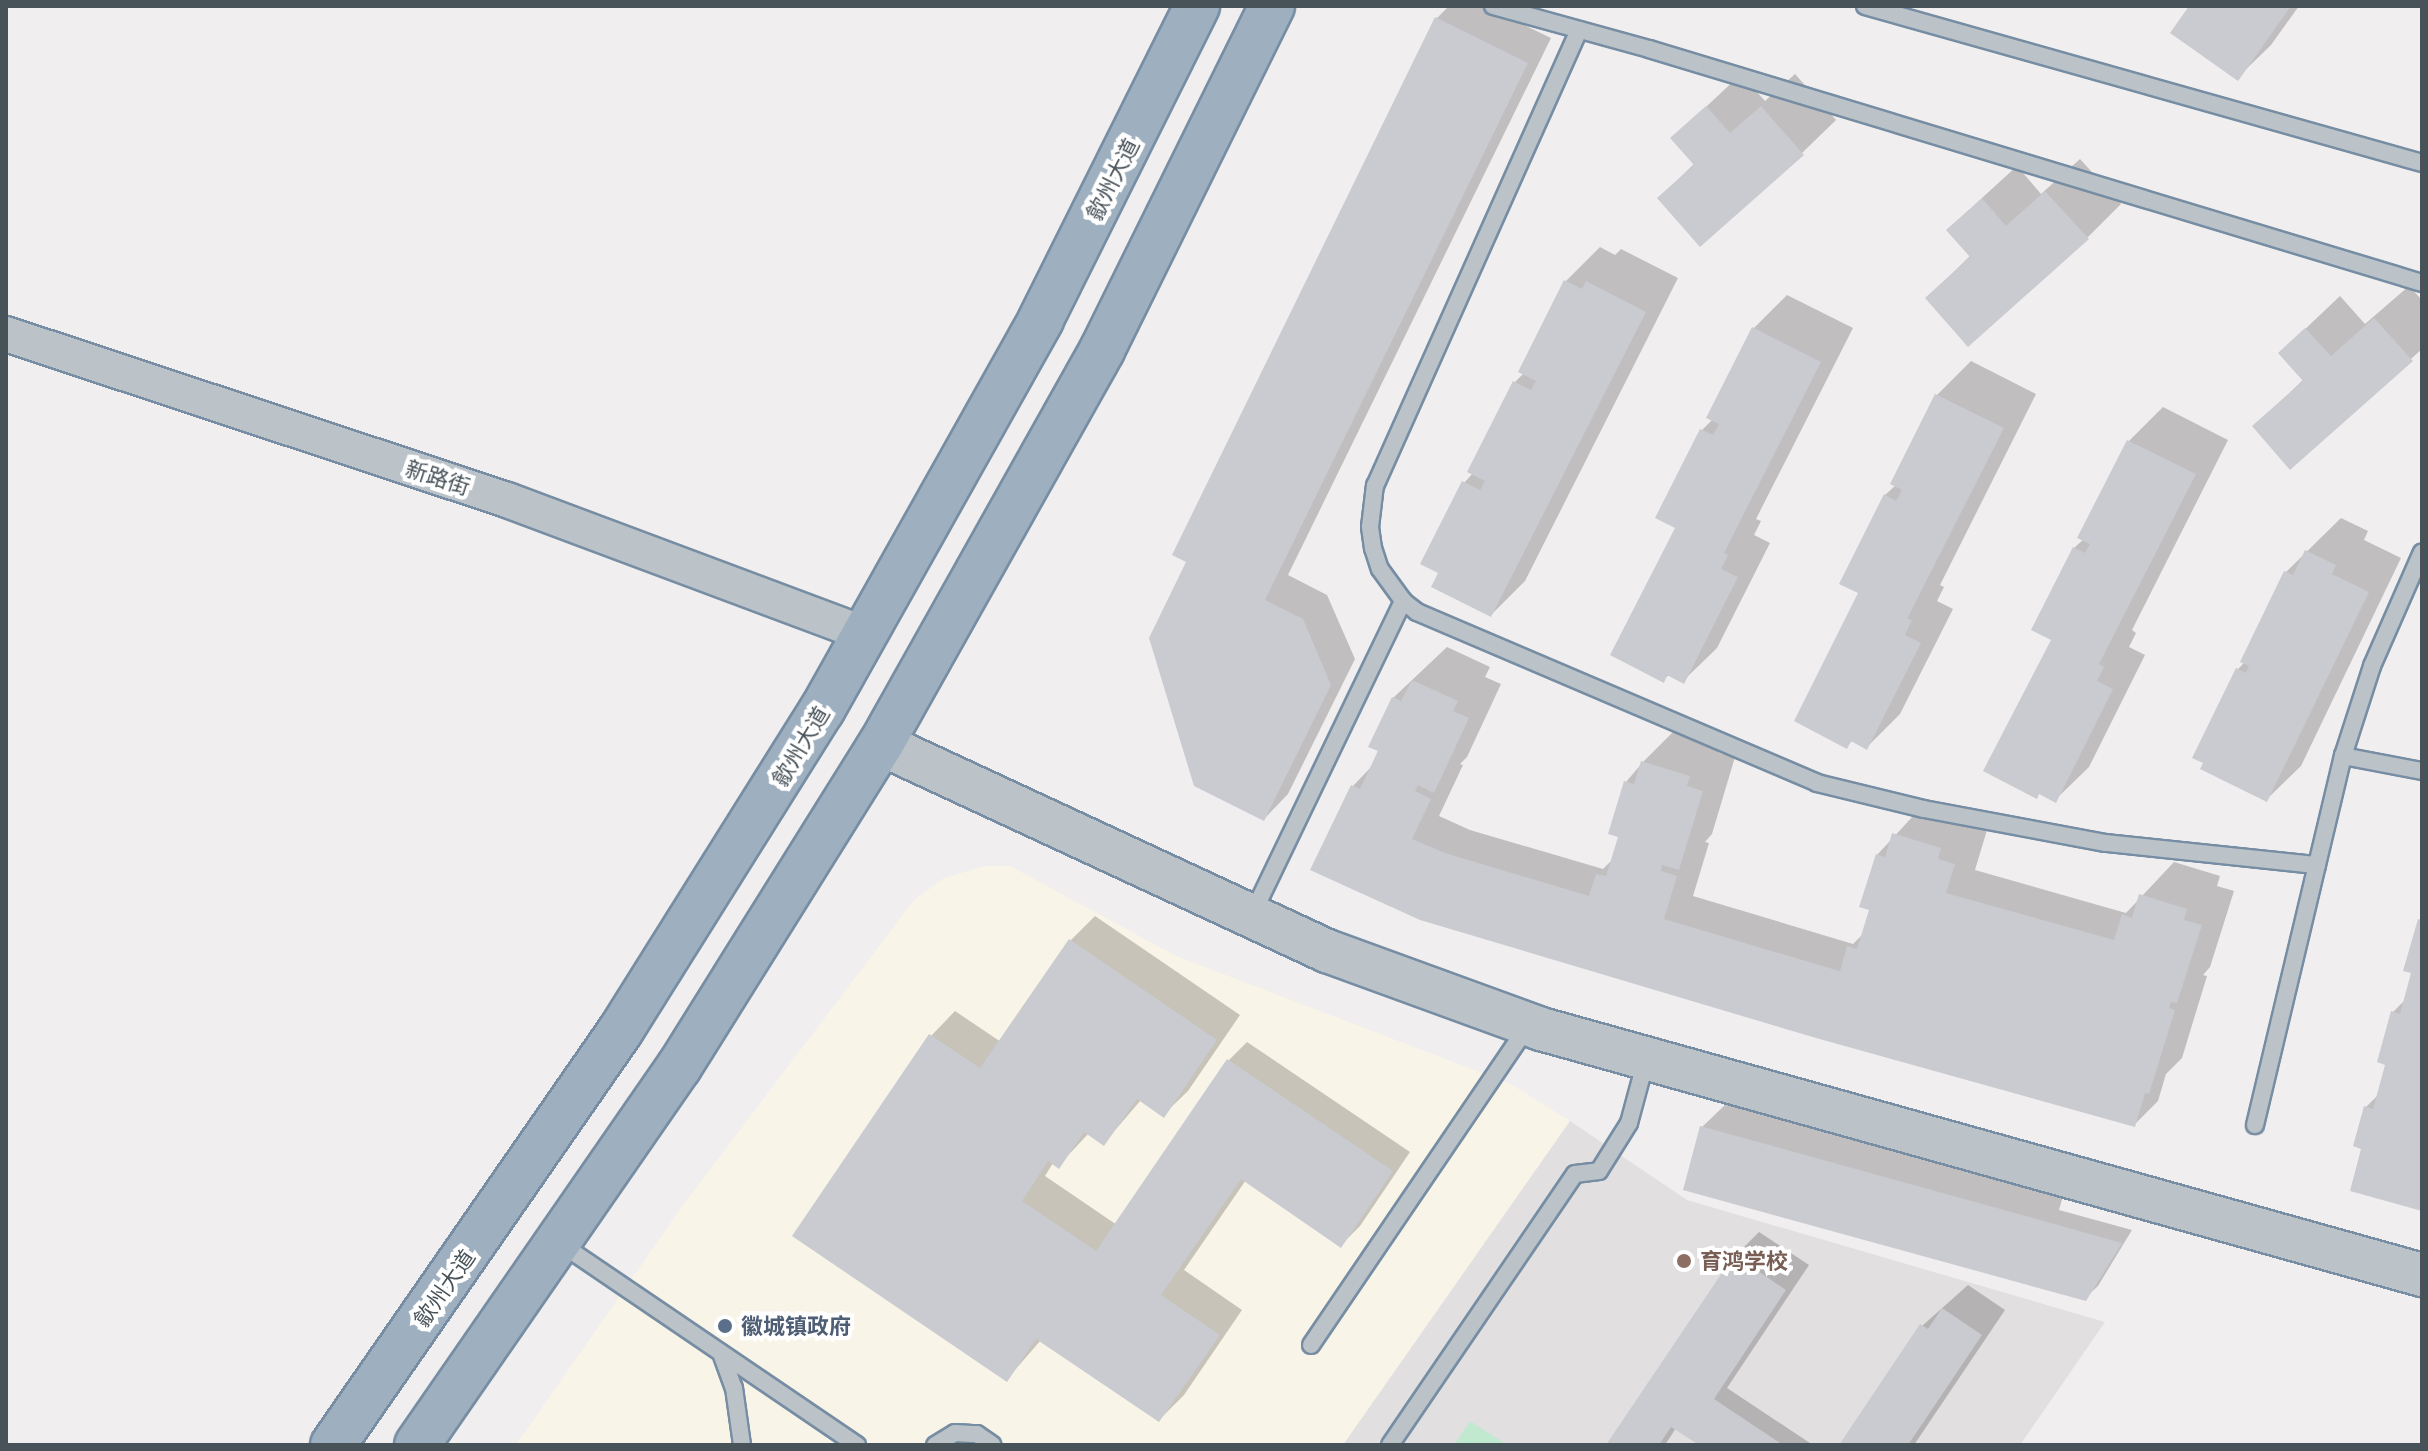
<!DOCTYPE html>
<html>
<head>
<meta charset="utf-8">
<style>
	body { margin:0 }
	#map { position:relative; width:2428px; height:1451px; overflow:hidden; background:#f0eeee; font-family:Lato,"Noto Sans SC",sans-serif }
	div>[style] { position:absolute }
	.commercial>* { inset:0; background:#f9f4e8 }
	.education>* { inset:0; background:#e1dfdf }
	.green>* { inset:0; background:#c1e9cf }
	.shadow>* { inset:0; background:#0003 }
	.building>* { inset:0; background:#c9cbd0 }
	.roads { filter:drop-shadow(2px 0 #768da3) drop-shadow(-2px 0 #768da3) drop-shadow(0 2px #768da3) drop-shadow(0 -2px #768da3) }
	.service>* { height:16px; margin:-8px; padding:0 8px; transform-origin:8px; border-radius:8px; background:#bbc3c9 }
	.minor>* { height:34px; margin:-17px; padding:0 17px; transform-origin:17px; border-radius:17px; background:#bbc3c9 }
	.tertiary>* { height:42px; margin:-21px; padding:0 21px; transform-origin:21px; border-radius:21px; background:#bbc3c9 }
	.trunk>* { height:44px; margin:-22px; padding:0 22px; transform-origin:22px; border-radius:22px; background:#9eb0c0 }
	.dots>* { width:22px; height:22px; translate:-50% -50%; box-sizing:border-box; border:4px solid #fff; border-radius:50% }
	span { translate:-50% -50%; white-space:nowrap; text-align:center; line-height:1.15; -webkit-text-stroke:8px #fff; paint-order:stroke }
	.street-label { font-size:22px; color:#485259 }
	.education-label { font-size:22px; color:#785e54; font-weight:700 }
	.left { translate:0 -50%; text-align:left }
	.service-label { font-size:22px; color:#4e5e75; font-weight:700 }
	.frame { position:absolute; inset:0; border:8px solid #485259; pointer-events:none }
</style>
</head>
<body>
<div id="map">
	<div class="commercial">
		<i style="clip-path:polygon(985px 866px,1010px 866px,1176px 956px,1511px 1084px,1570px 1121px,1343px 1445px,516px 1445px,681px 1208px,913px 901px,944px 878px)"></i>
	</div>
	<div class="education">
		<i style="clip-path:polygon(1570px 1121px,1687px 1200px,2105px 1322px,2020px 1445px,1343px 1445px)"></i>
	</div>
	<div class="green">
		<i style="clip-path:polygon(1470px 1421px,1507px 1445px,1454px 1445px)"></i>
	</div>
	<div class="shadow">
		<i style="clip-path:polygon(1449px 6px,1485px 6px,1551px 38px,1288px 575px,1327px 595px,1355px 659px,1288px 794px,1264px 819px,1189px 561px,1437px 18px)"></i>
		<i style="clip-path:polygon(2191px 6px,2299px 6px,2271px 45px,2237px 78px)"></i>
		<i style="clip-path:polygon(1741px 74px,1765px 101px,1795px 74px,1836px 120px,1802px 153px,1659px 198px,1695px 163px,1673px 138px)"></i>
		<i style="clip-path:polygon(2080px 159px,2121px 204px,2087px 238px,1927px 298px,1971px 255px,1949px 231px,1983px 197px,2017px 166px,2041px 194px)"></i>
		<i style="clip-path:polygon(1600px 247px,1615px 255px,1621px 249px,1678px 278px,1525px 581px,1491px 615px,1440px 572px,1464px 483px,1473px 473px,1515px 382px,1524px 373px,1566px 281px)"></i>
		<i style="clip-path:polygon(2409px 286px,2422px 300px,2422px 349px,2291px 467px,2255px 426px,2304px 379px,2280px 353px,2340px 296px,2365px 324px)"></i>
		<i style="clip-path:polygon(1787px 295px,1853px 328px,1756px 519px,1761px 521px,1754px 535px,1770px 543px,1717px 648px,1683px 681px,1670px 674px,1663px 680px,1678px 527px,1658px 517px,1702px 430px,1713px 419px,1753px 329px)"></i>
		<i style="clip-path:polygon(1971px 361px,2036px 394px,1940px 585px,1944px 587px,1937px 601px,1953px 609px,1900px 714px,1867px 747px,1853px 740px,1847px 746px,1861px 592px,1885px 495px,1896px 485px,1893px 483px,1937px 395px)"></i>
		<i style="clip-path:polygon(2163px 407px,2228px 440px,2132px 630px,2136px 633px,2129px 647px,2145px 655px,2089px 767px,2055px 800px,2040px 793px,2037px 796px,2053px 639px,2074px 548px,2084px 539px,2080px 537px,2129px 441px)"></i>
		<i style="clip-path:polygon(2341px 518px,2368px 531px,2364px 540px,2401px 558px,2301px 766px,2267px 799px,2238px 669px,2245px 662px,2286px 572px)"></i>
		<i style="clip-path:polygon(1447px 647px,1490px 667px,1485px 677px,1501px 684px,1467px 757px,1460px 764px,1463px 765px,1439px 816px,1470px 830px,1603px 869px,1613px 859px,1620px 836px,1626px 782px,1643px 762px,1676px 729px,1722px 742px,1719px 753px,1735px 757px,1712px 834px,1705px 842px,1709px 843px,1693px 896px,1853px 944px,1865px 932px,1872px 908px,1877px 855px,1927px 801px,1974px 815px,1971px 825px,1987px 830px,1975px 870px,2126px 913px,2174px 862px,2220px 876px,2217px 886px,2234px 891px,2210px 967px,2203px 975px,2207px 976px,2182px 1058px,2166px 1074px,2158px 1101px,2134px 1125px,1420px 919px,1353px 786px,1374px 764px,1393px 698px)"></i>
		<i style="clip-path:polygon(1095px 916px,1240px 1015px,1188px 1091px,1163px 1115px,1141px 1100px,1104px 1143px,1089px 1133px,1058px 1166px,1053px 1163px,1045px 1176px,1117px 1225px,1229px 1060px,1247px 1042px,1410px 1152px,1360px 1226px,1341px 1245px,1246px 1180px,1184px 1270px,1242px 1310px,1184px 1395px,1159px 1420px,1041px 1340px,1007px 1379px,931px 1036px,955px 1011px,1001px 1042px,1070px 941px)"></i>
		<i style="clip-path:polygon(2422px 918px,2422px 1209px,2363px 1148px,2366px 1107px,2379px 1094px,2388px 1064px,2393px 1012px,2406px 999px)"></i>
		<i style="clip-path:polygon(1727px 1103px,2063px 1196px,2059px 1210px,2132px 1230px,2098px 1286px,2085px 1298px,1702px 1127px)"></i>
		<i style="clip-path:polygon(1759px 1232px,1809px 1265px,1727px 1388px,1813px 1445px,1702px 1445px,1676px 1428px,1665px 1445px,1609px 1445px,1735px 1256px)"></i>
		<i style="clip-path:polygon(1968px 1285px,2005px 1310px,1914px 1445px,1842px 1445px,1922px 1326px)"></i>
	</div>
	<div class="building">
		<i style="clip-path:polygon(2189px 6px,2291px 6px,2238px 81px,2170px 33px)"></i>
		<i style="clip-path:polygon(1435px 17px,1528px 63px,1265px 600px,1303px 619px,1331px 685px,1264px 821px,1194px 786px,1149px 638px,1186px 562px,1172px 555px)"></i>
		<i style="clip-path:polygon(1706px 106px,1730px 133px,1761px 106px,1804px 155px,1700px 247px,1657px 198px,1694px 165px,1670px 138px)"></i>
		<i style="clip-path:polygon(2045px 191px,2089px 239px,1968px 347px,1925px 298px,1970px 257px,1946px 230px,1982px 198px,2006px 226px)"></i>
		<i style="clip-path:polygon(1564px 280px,1582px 289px,1586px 281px,1646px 312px,1491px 617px,1431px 587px,1438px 573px,1420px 564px,1462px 481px,1480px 490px,1485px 481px,1467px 472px,1513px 381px,1531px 390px,1536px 381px,1518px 372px)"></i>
		<i style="clip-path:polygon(2374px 318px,2413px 361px,2290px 470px,2252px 426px,2303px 381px,2278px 353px,2305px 328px,2331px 356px)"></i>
		<i style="clip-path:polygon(1752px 327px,1821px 362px,1724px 553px,1728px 555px,1721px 569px,1738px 577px,1684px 684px,1667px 675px,1664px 683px,1610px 655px,1675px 528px,1655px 518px,1700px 429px,1713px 435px,1719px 424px,1706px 418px)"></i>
		<i style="clip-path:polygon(1935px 394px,2004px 428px,1907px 619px,1912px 620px,1905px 635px,1921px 643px,1867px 750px,1851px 741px,1847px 749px,1794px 721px,1858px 593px,1839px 584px,1884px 494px,1896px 501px,1902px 490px,1890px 484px)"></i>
		<i style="clip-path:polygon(2127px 440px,2196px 474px,2099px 664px,2104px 667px,2097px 681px,2113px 689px,2056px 803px,2039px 794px,2037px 799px,1983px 771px,2051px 640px,2031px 630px,2073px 547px,2085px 553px,2090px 544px,2077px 538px)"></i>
		<i style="clip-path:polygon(2305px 550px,2336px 565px,2332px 574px,2369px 592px,2267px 802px,2200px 769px,2203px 763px,2192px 758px,2236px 668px,2246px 673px,2249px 666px,2240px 662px,2284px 571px,2293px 575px)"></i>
		<i style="clip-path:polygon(1412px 680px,1458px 701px,1453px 711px,1469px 718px,1434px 793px,1418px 785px,1415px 791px,1431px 799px,1412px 839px,1445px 853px,1589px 896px,1596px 874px,1606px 876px,1618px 837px,1608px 834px,1624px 781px,1634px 784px,1641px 761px,1690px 776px,1687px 786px,1703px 791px,1679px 870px,1662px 865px,1661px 871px,1677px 876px,1664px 919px,1836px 970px,1840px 971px,1847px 946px,1857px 949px,1869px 910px,1859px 907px,1876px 854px,1885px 857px,1892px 833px,1941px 848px,1938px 859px,1955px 864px,1946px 893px,2114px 940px,2122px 914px,2132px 918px,2139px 894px,2187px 909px,2184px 920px,2202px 925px,2177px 1003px,2171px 1002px,2169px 1008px,2175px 1010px,2149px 1094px,2145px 1093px,2135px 1127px,1816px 1038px,1420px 920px,1310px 870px,1351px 785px,1360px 789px,1378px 751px,1368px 747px,1392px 697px,1401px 701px)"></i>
		<i style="clip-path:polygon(2418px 919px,2422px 920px,2422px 1211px,2350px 1191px,2361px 1149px,2353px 1146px,2364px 1106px,2373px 1109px,2385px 1065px,2377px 1062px,2391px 1011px,2400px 1014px,2411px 973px,2403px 971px)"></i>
		<i style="clip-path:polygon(1069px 939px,1217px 1040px,1164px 1118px,1137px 1099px,1104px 1146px,1084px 1132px,1059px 1169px,1048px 1161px,1022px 1201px,1096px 1251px,1227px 1059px,1393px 1171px,1341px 1248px,1241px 1179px,1161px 1295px,1220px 1335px,1159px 1422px,1036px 1339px,1007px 1382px,792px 1236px,929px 1034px,980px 1068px)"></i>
		<i style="clip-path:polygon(1700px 1126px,2040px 1220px,2122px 1243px,2086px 1301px,1683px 1190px)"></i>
		<i style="clip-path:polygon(1734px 1255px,1786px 1290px,1714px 1399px,1783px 1445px,1699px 1445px,1671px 1427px,1659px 1445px,1606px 1445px)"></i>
		<i style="clip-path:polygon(1942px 1308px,1982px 1335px,1908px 1445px,1839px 1445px,1920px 1324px,1928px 1329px)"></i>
	</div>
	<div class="roads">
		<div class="service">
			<i style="left:1493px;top:6px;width:162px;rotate:15.4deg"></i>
			<i style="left:1649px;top:49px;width:808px;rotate:16.84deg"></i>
			<i style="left:1865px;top:6px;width:579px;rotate:15.74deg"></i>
			<i style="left:1579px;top:30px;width:499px;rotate:114.1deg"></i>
			<i style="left:1375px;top:485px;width:42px;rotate:96.8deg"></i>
			<i style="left:1370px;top:527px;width:21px;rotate:82deg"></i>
			<i style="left:1373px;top:548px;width:22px;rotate:72deg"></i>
			<i style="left:1380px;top:569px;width:39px;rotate:54deg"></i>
			<i style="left:1403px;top:601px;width:18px;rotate:38deg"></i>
			<i style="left:1417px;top:612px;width:435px;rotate:23.1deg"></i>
			<i style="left:1817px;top:783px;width:110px;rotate:13.7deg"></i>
			<i style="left:1924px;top:809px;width:185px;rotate:10.6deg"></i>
			<i style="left:2106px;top:843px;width:212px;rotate:6deg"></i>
			<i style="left:2343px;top:756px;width:80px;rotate:10.8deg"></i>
			<i style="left:1251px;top:917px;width:351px;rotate:-64.3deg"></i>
			<i style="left:2255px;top:1125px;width:379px;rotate:-76.6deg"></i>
			<i style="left:2343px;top:756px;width:95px;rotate:-72.1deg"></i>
			<i style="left:2372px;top:666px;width:124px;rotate:-66.3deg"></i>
			<i style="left:561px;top:1244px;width:358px;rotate:34.2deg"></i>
			<i style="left:1311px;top:1345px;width:386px;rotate:-55.8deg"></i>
			<i style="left:721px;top:1353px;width:37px;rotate:70deg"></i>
			<i style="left:734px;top:1388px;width:58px;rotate:82deg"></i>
			<i style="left:935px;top:1445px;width:23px;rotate:-31deg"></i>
			<i style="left:955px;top:1433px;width:22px;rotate:3deg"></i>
			<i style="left:977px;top:1434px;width:19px;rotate:35deg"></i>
			<i style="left:1390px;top:1445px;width:328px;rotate:-55.7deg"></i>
			<i style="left:1575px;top:1174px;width:24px;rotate:-7deg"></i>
			<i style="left:1599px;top:1171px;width:57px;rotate:-58deg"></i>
			<i style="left:1629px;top:1123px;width:65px;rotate:-74.9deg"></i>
		</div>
		<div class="minor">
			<i style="left:6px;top:334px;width:528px;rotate:18.33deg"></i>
			<i style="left:507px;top:500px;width:383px;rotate:20.5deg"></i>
		</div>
		<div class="tertiary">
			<i style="left:881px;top:744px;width:492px;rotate:24.9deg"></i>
			<i style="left:1327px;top:951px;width:228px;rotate:20deg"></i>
			<i style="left:1541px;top:1029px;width:915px;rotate:15.6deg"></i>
		</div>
		<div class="trunk">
			<i style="left:333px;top:1445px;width:505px;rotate:-55.24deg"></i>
			<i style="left:621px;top:1030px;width:378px;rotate:-57.9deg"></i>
			<i style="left:822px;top:710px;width:448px;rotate:-60.7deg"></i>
			<i style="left:1041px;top:319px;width:350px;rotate:-63.5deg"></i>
			<i style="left:417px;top:1445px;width:460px;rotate:-55.3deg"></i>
			<i style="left:679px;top:1067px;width:381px;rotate:-58deg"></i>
			<i style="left:881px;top:744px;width:452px;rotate:-60.7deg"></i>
			<i style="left:1102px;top:350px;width:384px;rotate:-63.7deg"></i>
		</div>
	</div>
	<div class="dots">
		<i style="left:1684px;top:1261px;background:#8d6e63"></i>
		<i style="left:725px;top:1326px;background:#5c6f8a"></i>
	</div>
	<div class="street-label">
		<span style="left:1112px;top:179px;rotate:-63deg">歙州大道</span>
		<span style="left:438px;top:477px;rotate:18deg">新路街</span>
		<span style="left:800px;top:746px;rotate:-59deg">歙州大道</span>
		<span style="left:444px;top:1288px;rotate:-55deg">歙州大道</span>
	</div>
	<div class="education-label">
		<span class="left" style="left:1700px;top:1261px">育鸿学校</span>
	</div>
	<div class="service-label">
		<span class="left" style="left:741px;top:1326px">徽城镇政府</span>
	</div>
	<div class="frame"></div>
</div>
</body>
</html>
